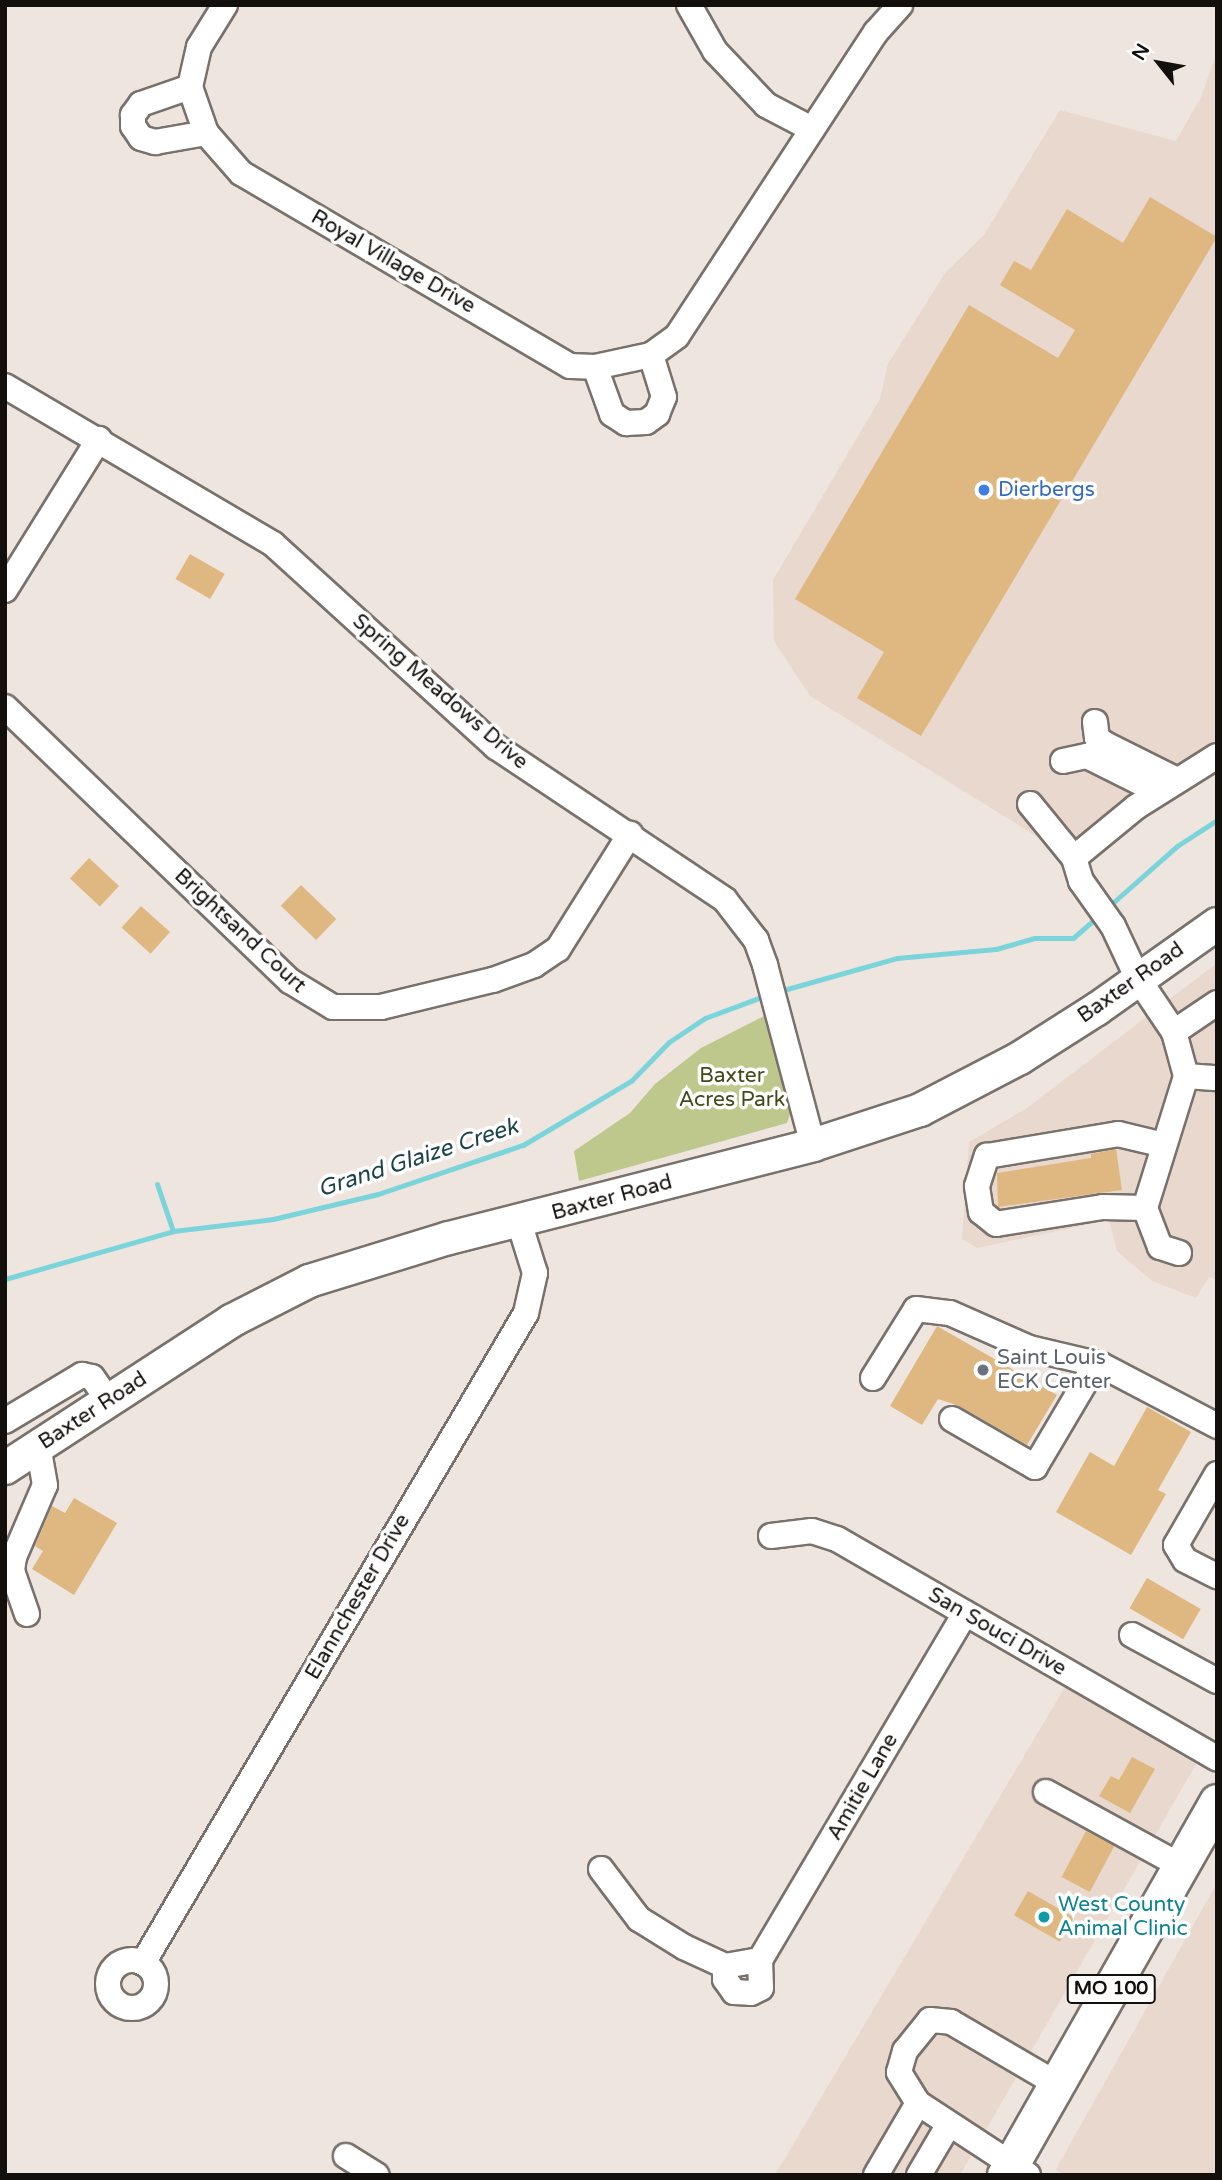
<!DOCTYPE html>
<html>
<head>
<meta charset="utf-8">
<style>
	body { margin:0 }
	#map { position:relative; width:1222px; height:2180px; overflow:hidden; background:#efe5df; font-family:"Varela Round",sans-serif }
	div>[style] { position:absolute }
	.built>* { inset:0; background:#e8d8cd }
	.green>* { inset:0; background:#bfc88c }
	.stream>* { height:5px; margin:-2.5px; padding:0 2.5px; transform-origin:2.5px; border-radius:2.5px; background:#7cd4db }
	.building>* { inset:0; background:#dfb881; transform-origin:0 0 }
	.roads { filter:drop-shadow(2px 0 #79716b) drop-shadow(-2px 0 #79716b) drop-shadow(0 2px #79716b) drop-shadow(0 -2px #79716b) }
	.minor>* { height:24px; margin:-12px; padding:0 12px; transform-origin:12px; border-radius:12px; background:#fff }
	.minor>.ring { margin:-12px; padding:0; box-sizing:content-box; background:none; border:24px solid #fff; border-radius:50% }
	.major>* { height:32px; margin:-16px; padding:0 16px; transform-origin:16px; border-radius:16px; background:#fff }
	.highway>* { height:35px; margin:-17.5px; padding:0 17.5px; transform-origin:17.5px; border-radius:17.5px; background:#fff }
	.dots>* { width:19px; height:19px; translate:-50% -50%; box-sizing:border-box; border:4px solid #fff; border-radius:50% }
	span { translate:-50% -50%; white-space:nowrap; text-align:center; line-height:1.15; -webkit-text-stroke:7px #fff; paint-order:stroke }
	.shield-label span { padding:2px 5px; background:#fff; border:2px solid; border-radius:5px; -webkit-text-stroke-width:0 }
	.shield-label { font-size:19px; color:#120f0d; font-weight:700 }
	.street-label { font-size:21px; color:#120f0d }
	.shop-label { font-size:21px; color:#366cbe }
	.left { translate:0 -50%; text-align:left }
	.park-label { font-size:21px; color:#44491a }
	.worship-label { font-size:21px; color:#5b616d }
	.culture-label { font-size:21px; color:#0d838f }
	.water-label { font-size:23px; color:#1b4447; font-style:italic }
	.frame { position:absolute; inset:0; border:7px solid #120f0d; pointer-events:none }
	.north { position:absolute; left:1124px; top:28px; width:70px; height:70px; -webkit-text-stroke:5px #fff; paint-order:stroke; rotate:301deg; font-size:19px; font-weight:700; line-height:28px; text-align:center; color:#120f0d }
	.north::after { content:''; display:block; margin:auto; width:24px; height:32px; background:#120f0d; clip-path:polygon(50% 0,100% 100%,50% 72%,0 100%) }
</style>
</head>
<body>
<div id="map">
	<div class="built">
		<i style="clip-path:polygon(1217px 52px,1217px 748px,1062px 852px,810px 696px,774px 641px,773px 580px,880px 399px,888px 364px,945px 273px,984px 235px,1060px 110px,1176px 141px,1201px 97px)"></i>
		<i style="clip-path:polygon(1217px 963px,1217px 1280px,1209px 1277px,1196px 1298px,1152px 1281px,1117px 1251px,1109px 1220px,977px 1248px,962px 1239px,969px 1142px,1027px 1108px)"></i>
		<i style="clip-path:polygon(1065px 1687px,1196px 1764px,960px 2175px,775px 2175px)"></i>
		<i style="clip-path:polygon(1217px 1883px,1217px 2175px,1062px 2175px,1056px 2169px)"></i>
	</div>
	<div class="green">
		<i style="clip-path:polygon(766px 1015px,790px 1114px,787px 1123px,579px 1181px,574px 1151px,630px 1113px,655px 1084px,701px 1048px)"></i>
	</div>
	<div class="stream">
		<i style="left:1108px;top:907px;width:92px;rotate:-41.5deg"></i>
		<i style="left:1177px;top:846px;width:48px;rotate:-33deg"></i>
		<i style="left:780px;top:991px;width:122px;rotate:-15.8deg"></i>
		<i style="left:897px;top:958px;width:99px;rotate:-5.2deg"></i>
		<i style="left:996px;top:949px;width:40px;rotate:-16deg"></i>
		<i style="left:1034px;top:938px;width:39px"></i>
		<i style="left:1073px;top:938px;width:33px;rotate:-41deg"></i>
		<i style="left:157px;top:1184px;width:50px;rotate:71.2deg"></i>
		<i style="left:5px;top:1279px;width:175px;rotate:-15.9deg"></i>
		<i style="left:173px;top:1231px;width:101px;rotate:-6.8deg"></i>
		<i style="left:273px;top:1219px;width:108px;rotate:-13.4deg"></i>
		<i style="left:378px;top:1194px;width:153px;rotate:-18.7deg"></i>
		<i style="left:523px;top:1145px;width:126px;rotate:-30.7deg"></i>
		<i style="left:631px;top:1081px;width:54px;rotate:-45.7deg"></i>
		<i style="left:669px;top:1042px;width:43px;rotate:-33.7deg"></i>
		<i style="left:705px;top:1018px;width:66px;rotate:-20.4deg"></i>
	</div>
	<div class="building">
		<i style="clip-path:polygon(1150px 197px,1217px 237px,921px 736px,857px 698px,884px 652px,795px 599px,969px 305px,1058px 358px,1075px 330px,1000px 285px,1014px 261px,1031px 270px,1067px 209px,1123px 243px)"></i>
		<i style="left:190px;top:554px;width:40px;height:29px;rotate:30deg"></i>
		<i style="left:89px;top:858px;width:41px;height:28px;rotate:43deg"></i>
		<i style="left:301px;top:885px;width:49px;height:29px;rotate:44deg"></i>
		<i style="left:141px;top:906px;width:39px;height:29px;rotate:42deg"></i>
		<i style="clip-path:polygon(1116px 1149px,1122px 1190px,998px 1207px,997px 1173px,1091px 1158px,1091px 1154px)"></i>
		<i style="clip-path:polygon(937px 1326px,1057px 1395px,1027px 1445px,959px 1406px,938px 1399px,922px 1425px,890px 1406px)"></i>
		<i style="clip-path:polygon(1147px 1407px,1191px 1432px,1158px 1490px,1166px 1494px,1131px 1555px,1056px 1512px,1090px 1452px,1114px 1466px)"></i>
		<i style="clip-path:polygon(74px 1498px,117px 1523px,74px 1595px,32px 1569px,43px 1551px,35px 1546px,52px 1506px,65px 1513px)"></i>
		<i style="left:1147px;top:1578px;width:62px;height:35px;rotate:30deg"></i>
		<i style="clip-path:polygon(1132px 1757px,1155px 1769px,1130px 1813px,1099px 1796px,1111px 1776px,1119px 1780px)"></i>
		<i style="left:1086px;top:1831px;width:32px;height:52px;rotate:28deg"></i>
		<i style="left:1028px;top:1891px;width:53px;height:28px;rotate:30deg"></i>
	</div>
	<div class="roads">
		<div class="minor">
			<i style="left:225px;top:5px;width:49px;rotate:121.8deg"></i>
			<i style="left:199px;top:47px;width:41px;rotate:102.7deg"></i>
			<i style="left:190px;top:87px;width:49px;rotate:70.8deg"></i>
			<i style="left:206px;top:133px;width:53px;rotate:48.8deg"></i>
			<i style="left:241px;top:173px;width:381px;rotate:30.4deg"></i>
			<i style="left:570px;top:366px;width:25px;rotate:2deg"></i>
			<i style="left:595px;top:367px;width:57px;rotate:-12.1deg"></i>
			<i style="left:651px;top:355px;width:32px;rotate:-36deg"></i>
			<i style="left:677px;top:336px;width:363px;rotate:-56.8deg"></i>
			<i style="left:876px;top:32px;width:36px;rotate:-48deg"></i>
			<i style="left:689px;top:5px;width:53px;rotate:60.5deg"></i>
			<i style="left:715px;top:51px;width:74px;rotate:46.6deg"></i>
			<i style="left:766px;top:105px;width:52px;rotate:27.6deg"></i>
			<i style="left:190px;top:87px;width:52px;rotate:160.9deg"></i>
			<i style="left:141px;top:104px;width:14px;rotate:126deg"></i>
			<i style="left:133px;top:115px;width:11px;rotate:90deg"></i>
			<i style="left:133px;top:126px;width:14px;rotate:56deg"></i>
			<i style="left:141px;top:138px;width:15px;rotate:16deg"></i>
			<i style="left:155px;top:142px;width:52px;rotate:-10deg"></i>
			<i style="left:595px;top:367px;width:50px;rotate:70.1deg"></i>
			<i style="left:612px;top:414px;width:17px;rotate:33deg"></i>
			<i style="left:626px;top:423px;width:20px;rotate:-3deg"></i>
			<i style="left:646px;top:422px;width:14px;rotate:-36deg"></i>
			<i style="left:657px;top:414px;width:18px;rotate:-68deg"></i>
			<i style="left:664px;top:397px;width:44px;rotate:-107.2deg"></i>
			<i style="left:5px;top:386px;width:311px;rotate:30.5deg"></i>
			<i style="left:273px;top:544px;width:302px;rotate:42.3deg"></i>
			<i style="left:496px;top:747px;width:275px;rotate:33.7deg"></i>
			<i style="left:725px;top:900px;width:51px;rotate:52.2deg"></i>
			<i style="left:756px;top:940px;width:27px;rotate:70deg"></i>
			<i style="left:765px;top:965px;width:186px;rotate:75.1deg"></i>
			<i style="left:5px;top:590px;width:178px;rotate:-58.1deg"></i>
			<i style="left:5px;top:707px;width:395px;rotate:43.9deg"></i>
			<i style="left:290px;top:981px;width:50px;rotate:31.2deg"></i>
			<i style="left:333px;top:1007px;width:48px"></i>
			<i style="left:381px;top:1007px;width:115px;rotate:-13.6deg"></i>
			<i style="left:493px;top:980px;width:44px;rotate:-20.1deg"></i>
			<i style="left:534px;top:965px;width:29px;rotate:-34deg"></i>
			<i style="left:558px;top:949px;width:136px;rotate:-57.9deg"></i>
			<i style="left:1095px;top:722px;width:16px;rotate:83deg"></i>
			<i style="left:1097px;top:738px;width:10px;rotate:37deg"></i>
			<i style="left:1105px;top:744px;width:80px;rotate:26.6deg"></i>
			<i style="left:1217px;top:756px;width:96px;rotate:147.8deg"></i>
			<i style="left:1136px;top:807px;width:80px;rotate:140.6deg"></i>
			<i style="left:1074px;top:858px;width:24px;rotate:73deg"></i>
			<i style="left:1081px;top:881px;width:55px;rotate:54.6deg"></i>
			<i style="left:1113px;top:926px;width:56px;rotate:64.8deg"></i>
			<i style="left:1137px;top:977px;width:66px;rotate:56.1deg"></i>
			<i style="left:1174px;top:1032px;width:46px;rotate:74.7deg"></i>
			<i style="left:1186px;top:1076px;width:31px;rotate:4deg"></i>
			<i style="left:1063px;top:761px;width:25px;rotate:-12deg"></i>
			<i style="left:1087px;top:756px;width:80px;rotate:26.6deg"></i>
			<i style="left:1030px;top:804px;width:70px;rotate:50.8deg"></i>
			<i style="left:1174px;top:1032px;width:52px;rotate:-34deg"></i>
			<i style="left:1145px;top:1208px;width:42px;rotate:-178.6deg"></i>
			<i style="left:1103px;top:1207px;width:108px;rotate:171deg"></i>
			<i style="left:996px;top:1224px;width:19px;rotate:-141deg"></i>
			<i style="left:981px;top:1212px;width:26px;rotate:-99deg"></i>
			<i style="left:977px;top:1186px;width:32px;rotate:-72deg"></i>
			<i style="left:987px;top:1156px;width:133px;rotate:-9.5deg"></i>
			<i style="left:1118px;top:1134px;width:47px;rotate:13.4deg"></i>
			<i style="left:1179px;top:1253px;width:20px;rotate:-162deg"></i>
			<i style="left:1160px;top:1247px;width:42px;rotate:-111deg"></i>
			<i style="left:1145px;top:1208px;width:138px;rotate:-72.7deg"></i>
			<i style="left:873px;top:1378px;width:81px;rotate:-58.1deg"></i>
			<i style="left:916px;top:1309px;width:34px;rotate:7deg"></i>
			<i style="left:950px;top:1313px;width:86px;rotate:23.9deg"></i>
			<i style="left:1029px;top:1348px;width:74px;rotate:13.3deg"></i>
			<i style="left:1101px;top:1365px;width:131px;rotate:27.7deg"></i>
			<i style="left:952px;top:1419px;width:96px;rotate:30deg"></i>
			<i style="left:1035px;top:1467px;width:120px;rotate:-59.4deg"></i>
			<i style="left:5px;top:1421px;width:90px;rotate:-30.9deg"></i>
			<i style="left:82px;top:1375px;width:10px;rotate:11deg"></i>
			<i style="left:92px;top:1377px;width:29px;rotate:55deg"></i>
			<i style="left:1217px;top:1474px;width:82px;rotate:120deg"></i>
			<i style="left:1176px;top:1545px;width:17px;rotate:59deg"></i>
			<i style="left:1185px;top:1560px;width:36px;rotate:27deg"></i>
			<i style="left:771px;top:1536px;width:41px;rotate:-7deg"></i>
			<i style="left:812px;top:1531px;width:26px;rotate:18deg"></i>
			<i style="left:837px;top:1539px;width:439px;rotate:30deg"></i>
			<i style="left:27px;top:1614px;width:46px;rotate:-109.2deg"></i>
			<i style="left:12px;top:1571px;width:14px;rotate:-82deg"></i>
			<i style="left:14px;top:1557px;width:78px;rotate:-66.7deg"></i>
			<i style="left:45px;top:1485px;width:39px;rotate:-100deg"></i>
			<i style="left:1132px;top:1635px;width:97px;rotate:28.4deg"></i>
			<i style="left:1046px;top:1792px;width:154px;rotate:28.7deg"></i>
			<i style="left:601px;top:1869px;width:63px;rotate:52.8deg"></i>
			<i style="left:639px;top:1919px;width:53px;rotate:31.9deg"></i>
			<i style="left:684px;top:1947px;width:45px;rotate:24.9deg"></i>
			<i style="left:725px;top:1966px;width:36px;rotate:-10deg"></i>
			<i style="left:760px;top:1960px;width:403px;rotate:-59.4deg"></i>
			<i class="ring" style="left:108px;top:1960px;width:24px;height:24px"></i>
			<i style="left:143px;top:1963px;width:754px;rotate:-59.49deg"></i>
			<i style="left:526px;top:1313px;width:41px;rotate:-77.3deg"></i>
			<i style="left:535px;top:1273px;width:53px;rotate:-107.4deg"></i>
			<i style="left:725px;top:1966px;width:13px;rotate:90deg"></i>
			<i style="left:725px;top:1979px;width:16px;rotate:55deg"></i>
			<i style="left:734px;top:1992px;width:17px;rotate:3deg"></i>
			<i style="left:751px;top:1993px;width:11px;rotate:-27deg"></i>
			<i style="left:761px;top:1988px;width:28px;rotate:-92deg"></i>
			<i style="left:346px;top:2156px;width:36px;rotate:32deg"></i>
			<i style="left:876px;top:2175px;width:83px;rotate:-59.7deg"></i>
			<i style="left:919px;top:2175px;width:59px;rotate:-59.5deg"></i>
			<i style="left:1028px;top:2175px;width:131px;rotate:-146.8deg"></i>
			<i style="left:918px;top:2103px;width:36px;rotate:-122deg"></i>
			<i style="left:899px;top:2072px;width:22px;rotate:-74deg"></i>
			<i style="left:905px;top:2051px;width:40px;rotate:-51deg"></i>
			<i style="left:930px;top:2020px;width:21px;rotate:5deg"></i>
			<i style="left:951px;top:2022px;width:123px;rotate:30.3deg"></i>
		</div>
		<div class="major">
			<i style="left:5px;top:1468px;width:270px;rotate:-33deg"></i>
			<i style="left:231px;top:1321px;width:88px;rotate:-27.1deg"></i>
			<i style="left:309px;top:1281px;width:146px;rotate:-17.1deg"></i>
			<i style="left:449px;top:1238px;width:376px;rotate:-14.3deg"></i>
			<i style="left:813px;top:1145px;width:113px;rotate:-18.1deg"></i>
			<i style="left:920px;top:1110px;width:113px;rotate:-27.5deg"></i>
			<i style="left:1020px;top:1058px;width:91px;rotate:-32.5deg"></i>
			<i style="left:1097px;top:1009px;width:147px;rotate:-35.3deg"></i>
		</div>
		<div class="highway">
			<i style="left:1005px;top:2175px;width:429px;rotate:-60.4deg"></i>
		</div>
	</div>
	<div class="dots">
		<i style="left:984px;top:490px;background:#3f7fe0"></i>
		<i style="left:983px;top:1370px;background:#6b7280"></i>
		<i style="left:1044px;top:1917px;background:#0f9aa8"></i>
	</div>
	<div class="shield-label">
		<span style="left:1111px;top:1989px">MO 100</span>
	</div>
	<div class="street-label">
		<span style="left:393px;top:262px;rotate:30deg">Royal Village Drive</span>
		<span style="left:440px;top:692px;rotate:41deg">Spring Meadows Drive</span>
		<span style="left:240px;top:931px;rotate:43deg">Brightsand Court</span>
		<span style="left:1131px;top:983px;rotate:-35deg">Baxter Road</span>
		<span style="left:612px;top:1198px;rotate:-15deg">Baxter Road</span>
		<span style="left:93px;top:1411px;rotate:-33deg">Baxter Road</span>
		<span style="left:358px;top:1597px;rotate:-60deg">Elannchester Drive</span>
		<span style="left:997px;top:1632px;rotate:30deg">San Souci Drive</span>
		<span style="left:863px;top:1787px;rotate:-60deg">Amitie Lane</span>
	</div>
	<div class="shop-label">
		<span class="left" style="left:998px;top:490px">Dierbergs</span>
	</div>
	<div class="park-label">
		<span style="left:732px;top:1088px">Baxter<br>Acres Park</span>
	</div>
	<div class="worship-label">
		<span class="left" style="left:997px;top:1370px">Saint Louis<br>ECK Center</span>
	</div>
	<div class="culture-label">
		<span class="left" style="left:1058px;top:1917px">West County<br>Animal Clinic</span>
	</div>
	<div class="water-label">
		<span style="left:418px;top:1158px;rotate:-18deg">Grand Glaize Creek</span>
	</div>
	<div class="frame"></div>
	<div class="north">N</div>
</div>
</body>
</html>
